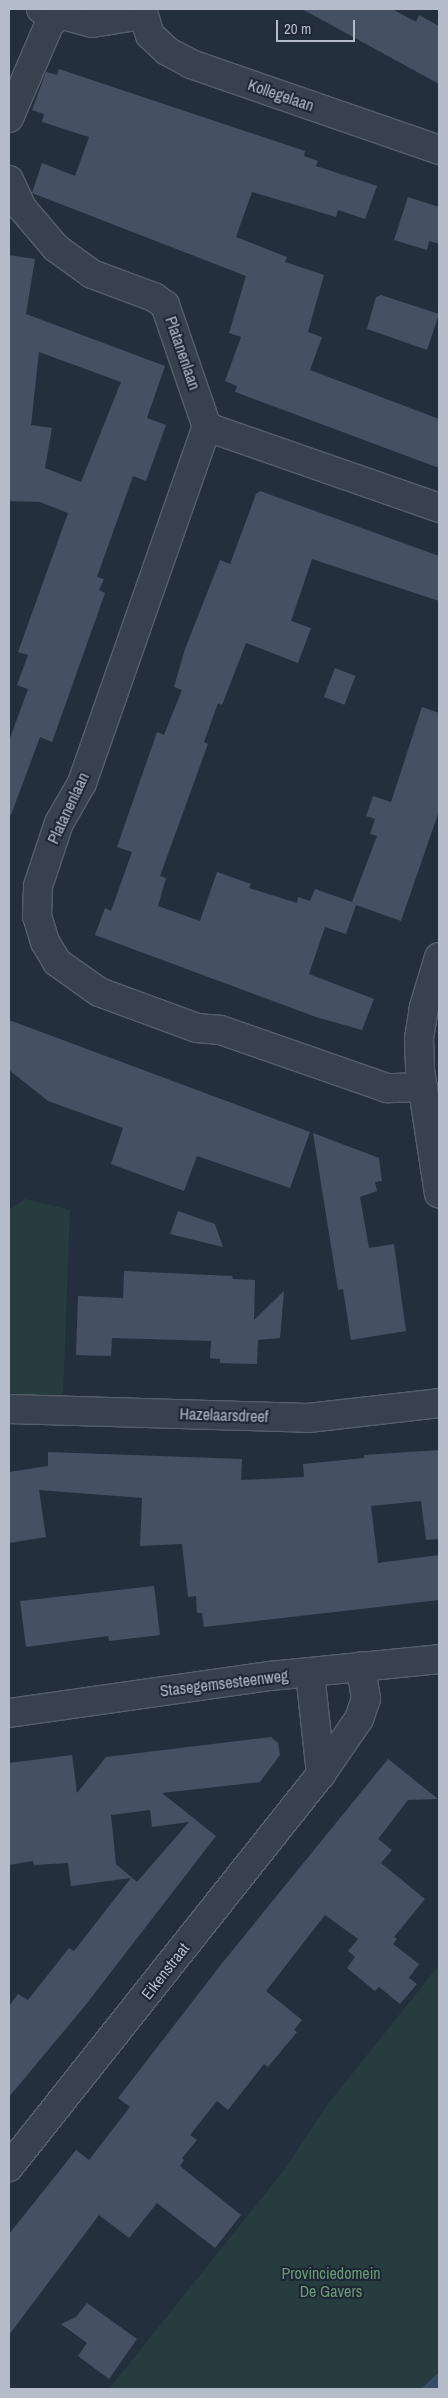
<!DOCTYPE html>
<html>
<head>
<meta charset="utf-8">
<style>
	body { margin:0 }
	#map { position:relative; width:448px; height:2398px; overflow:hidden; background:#242f3e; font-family:"Archivo Narrow",sans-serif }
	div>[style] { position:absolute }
	.green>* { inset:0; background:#263c3f }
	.water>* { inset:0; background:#394c67 }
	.building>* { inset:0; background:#455162; transform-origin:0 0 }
	.roads { filter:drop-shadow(1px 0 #565f6c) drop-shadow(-1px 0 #565f6c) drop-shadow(0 1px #565f6c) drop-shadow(0 -1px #565f6c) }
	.minor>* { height:28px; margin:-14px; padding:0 14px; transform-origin:14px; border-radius:14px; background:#38414e }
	span { translate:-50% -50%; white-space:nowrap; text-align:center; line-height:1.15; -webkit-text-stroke:4px #1d2633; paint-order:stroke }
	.street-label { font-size:16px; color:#b4bcc9 }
	.park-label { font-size:16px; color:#6b9a76 }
	.frame { position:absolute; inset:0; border:10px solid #b4bcc9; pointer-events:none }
	.scale { position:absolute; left:276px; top:20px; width:79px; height:22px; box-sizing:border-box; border:2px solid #b4bcc9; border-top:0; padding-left:6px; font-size:15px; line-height:18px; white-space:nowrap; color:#b4bcc9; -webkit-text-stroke:4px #1d2633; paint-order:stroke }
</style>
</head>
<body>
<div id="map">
	<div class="green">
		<i style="clip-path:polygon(25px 1199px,70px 1210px,63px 1396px,9px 1393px,9px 1210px)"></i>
		<i style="clip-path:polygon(439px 1965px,439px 2389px,109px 2389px,285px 2169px,328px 2104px)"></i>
	</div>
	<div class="water">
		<i style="clip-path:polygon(439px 2372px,439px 2389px,421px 2389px)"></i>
	</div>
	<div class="building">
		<i style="clip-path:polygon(302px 9px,392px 9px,416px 22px,419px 15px,439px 26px,439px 84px)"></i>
		<i style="clip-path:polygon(59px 69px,305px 151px,304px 156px,318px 161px,316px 166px,377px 186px,365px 219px,338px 210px,336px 217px,252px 192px,236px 237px,287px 257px,285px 262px,324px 275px,308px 332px,322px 337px,310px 370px,439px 419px,439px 468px,235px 392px,237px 386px,225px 381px,241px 337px,229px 333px,246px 276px,32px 193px,42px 163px,75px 176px,89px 137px,42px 122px,44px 114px,32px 110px,46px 72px,57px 75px)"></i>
		<i style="clip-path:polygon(408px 197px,439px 207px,439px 244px,429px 241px,427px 250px,394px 240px)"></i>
		<i style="clip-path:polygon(evenodd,9px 255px,35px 259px,26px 314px,165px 366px,147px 418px,166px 425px,146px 481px,133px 476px,97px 577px,104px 579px,99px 590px,105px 593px,66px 703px,52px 742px,40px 737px,11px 815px,9px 815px,9px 741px,28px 689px,17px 685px,28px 655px,18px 652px,68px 513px,40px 502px,9px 501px,9px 255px,39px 352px,121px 382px,81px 482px,45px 468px,52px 428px,31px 425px,39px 352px)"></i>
		<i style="clip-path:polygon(381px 295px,439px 314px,427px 350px,367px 329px,376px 297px)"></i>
		<i style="clip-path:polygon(260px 491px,439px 556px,439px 601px,312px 559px,291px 621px,311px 628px,298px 663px,246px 643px,222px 705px,218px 703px,204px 742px,208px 744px,160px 876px,166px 878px,158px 906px,200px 921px,217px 872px,251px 884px,249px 888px,297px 903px,298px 897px,310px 901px,315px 889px,352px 902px,377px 836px,370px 834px,375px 819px,366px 816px,373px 796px,391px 802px,422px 707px,439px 713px,439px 811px,401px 921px,356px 905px,346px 934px,325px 927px,309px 974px,374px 999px,362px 1030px,316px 1017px,95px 935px,105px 908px,111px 911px,132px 852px,117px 847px,157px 732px,164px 735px,182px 690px,174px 687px,185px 649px,220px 560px,230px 564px,256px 494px)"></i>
		<i style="left:335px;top:668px;width:22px;height:31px;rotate:21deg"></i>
		<i style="clip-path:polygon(9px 1020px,310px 1132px,290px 1188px,197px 1156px,184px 1191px,111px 1164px,123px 1128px,48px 1101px,9px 1070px)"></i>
		<i style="clip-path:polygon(313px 1133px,379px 1158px,382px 1181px,375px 1182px,377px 1191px,360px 1197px,369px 1248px,394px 1244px,406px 1331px,351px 1340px,343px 1289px,338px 1290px)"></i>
		<i style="clip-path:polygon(178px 1211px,215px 1224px,223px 1247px,170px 1234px)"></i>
		<i style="clip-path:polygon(124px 1271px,232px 1276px,233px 1279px,255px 1280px,254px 1320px,284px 1291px,280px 1338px,258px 1340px,257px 1364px,220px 1363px,220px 1359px,210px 1358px,211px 1341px,112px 1338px,111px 1356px,76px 1355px,78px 1296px,123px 1298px)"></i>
		<i style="clip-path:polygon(439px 1450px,439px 1539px,426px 1540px,421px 1501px,371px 1506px,378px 1563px,439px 1555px,439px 1600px,204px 1627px,202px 1613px,197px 1613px,196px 1596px,188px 1597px,182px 1544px,140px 1546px,142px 1498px,39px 1490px,46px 1537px,9px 1543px,9px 1472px,48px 1466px,48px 1452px,242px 1459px,241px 1480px,304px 1477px,303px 1464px,364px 1458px,364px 1455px)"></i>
		<i style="clip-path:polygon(154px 1586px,160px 1635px,109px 1641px,108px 1636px,26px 1647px,20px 1601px)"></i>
		<i style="clip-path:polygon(evenodd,271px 1737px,278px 1743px,280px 1755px,260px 1782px,162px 1793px,216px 1836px,84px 2007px,9px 2097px,9px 2006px,18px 1994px,28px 2000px,69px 1948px,74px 1951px,131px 1878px,71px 1886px,68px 1863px,34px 1865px,33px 1861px,9px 1865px,9px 1763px,72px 1755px,77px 1793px,106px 1757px,271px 1737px,150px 1810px,152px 1827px,189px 1822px,137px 1882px,116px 1864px,111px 1815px,150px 1810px)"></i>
		<i style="clip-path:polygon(388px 1759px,438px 1799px,408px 1800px,378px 1839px,392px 1850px,381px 1863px,425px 1899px,394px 1937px,397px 1939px,393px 1944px,419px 1964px,409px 1978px,417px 1984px,400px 2004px,379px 1987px,375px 1991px,347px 1968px,355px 1957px,348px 1951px,358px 1939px,325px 1915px,266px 1991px,302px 2020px,294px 2030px,297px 2032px,268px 2067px,264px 2064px,228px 2110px,217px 2101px,190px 2135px,197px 2140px,182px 2158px,184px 2160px,180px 2166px,241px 2215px,215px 2248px,157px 2203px,129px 2238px,99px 2215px,9px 2335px,9px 2234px,76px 2150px,89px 2160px,130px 2107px,118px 2098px,223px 1962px)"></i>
		<i style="clip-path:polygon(87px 2303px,137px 2339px,109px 2379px,78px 2356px,87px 2343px,61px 2324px,76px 2317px)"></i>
	</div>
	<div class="roads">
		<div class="minor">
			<i style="left:41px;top:9px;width:53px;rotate:15.4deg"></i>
			<i style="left:92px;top:23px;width:51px;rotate:-9.1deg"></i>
			<i style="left:142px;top:9px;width:27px;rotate:73deg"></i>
			<i style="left:150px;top:35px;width:23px;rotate:43deg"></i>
			<i style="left:167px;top:51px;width:27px;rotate:28deg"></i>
			<i style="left:191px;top:64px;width:262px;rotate:19.1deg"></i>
			<i style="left:9px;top:118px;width:103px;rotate:-66.7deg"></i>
			<i style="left:50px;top:23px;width:13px;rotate:-39deg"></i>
			<i style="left:9px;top:180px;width:31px;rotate:65deg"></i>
			<i style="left:22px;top:208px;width:52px;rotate:49.6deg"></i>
			<i style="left:56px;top:248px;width:44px;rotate:35.8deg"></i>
			<i style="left:92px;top:274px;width:66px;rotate:20.4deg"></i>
			<i style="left:154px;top:297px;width:14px;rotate:36deg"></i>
			<i style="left:165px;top:305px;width:129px;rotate:71deg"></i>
			<i style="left:439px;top:957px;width:52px;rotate:106.7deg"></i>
			<i style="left:424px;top:1007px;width:31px;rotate:99deg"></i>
			<i style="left:419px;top:1038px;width:32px;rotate:88deg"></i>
			<i style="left:420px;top:1070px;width:125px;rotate:81.3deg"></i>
			<i style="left:423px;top:1087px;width:36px;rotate:178deg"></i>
			<i style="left:387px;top:1088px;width:177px;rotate:-160.8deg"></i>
			<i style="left:220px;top:1030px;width:23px;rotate:-175deg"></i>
			<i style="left:197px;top:1028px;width:104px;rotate:-159.8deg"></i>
			<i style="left:99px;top:992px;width:52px;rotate:-144.5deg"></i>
			<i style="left:57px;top:962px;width:23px;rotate:-121deg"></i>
			<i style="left:45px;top:942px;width:27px;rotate:-107deg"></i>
			<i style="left:37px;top:916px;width:30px;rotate:-88deg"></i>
			<i style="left:38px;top:886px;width:66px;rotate:-71.6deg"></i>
			<i style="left:59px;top:823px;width:46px;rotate:-60.1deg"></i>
			<i style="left:82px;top:783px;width:377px;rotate:-70.7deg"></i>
			<i style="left:207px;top:427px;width:246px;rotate:19.2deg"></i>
			<i style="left:9px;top:1409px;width:299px;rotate:1.7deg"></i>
			<i style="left:308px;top:1418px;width:132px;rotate:-6.5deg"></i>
			<i style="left:310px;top:1673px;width:102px;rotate:83.8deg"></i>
			<i style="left:9px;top:1713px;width:264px;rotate:-8.1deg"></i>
			<i style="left:270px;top:1676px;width:170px;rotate:-5.7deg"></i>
			<i style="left:9px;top:2167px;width:502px;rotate:-51.55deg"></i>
			<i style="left:321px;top:1774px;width:67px;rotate:-55.4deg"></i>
			<i style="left:359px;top:1719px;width:21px;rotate:-71deg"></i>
			<i style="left:366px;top:1699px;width:33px;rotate:-99deg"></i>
		</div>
	</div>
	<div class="street-label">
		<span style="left:281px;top:95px;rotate:19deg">Kollegelaan</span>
		<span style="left:183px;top:353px;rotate:71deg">Platanenlaan</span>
		<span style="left:68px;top:808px;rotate:-65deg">Platanenlaan</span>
		<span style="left:224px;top:1415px;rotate:2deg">Hazelaarsdreef</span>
		<span style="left:224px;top:1683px;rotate:-7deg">Stasegemsesteenweg</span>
		<span style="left:165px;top:1971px;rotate:-52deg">Eikenstraat</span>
	</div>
	<div class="park-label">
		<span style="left:331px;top:2282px">Provinciedomein<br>De Gavers</span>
	</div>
	<div class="frame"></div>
	<div class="scale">20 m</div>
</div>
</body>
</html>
